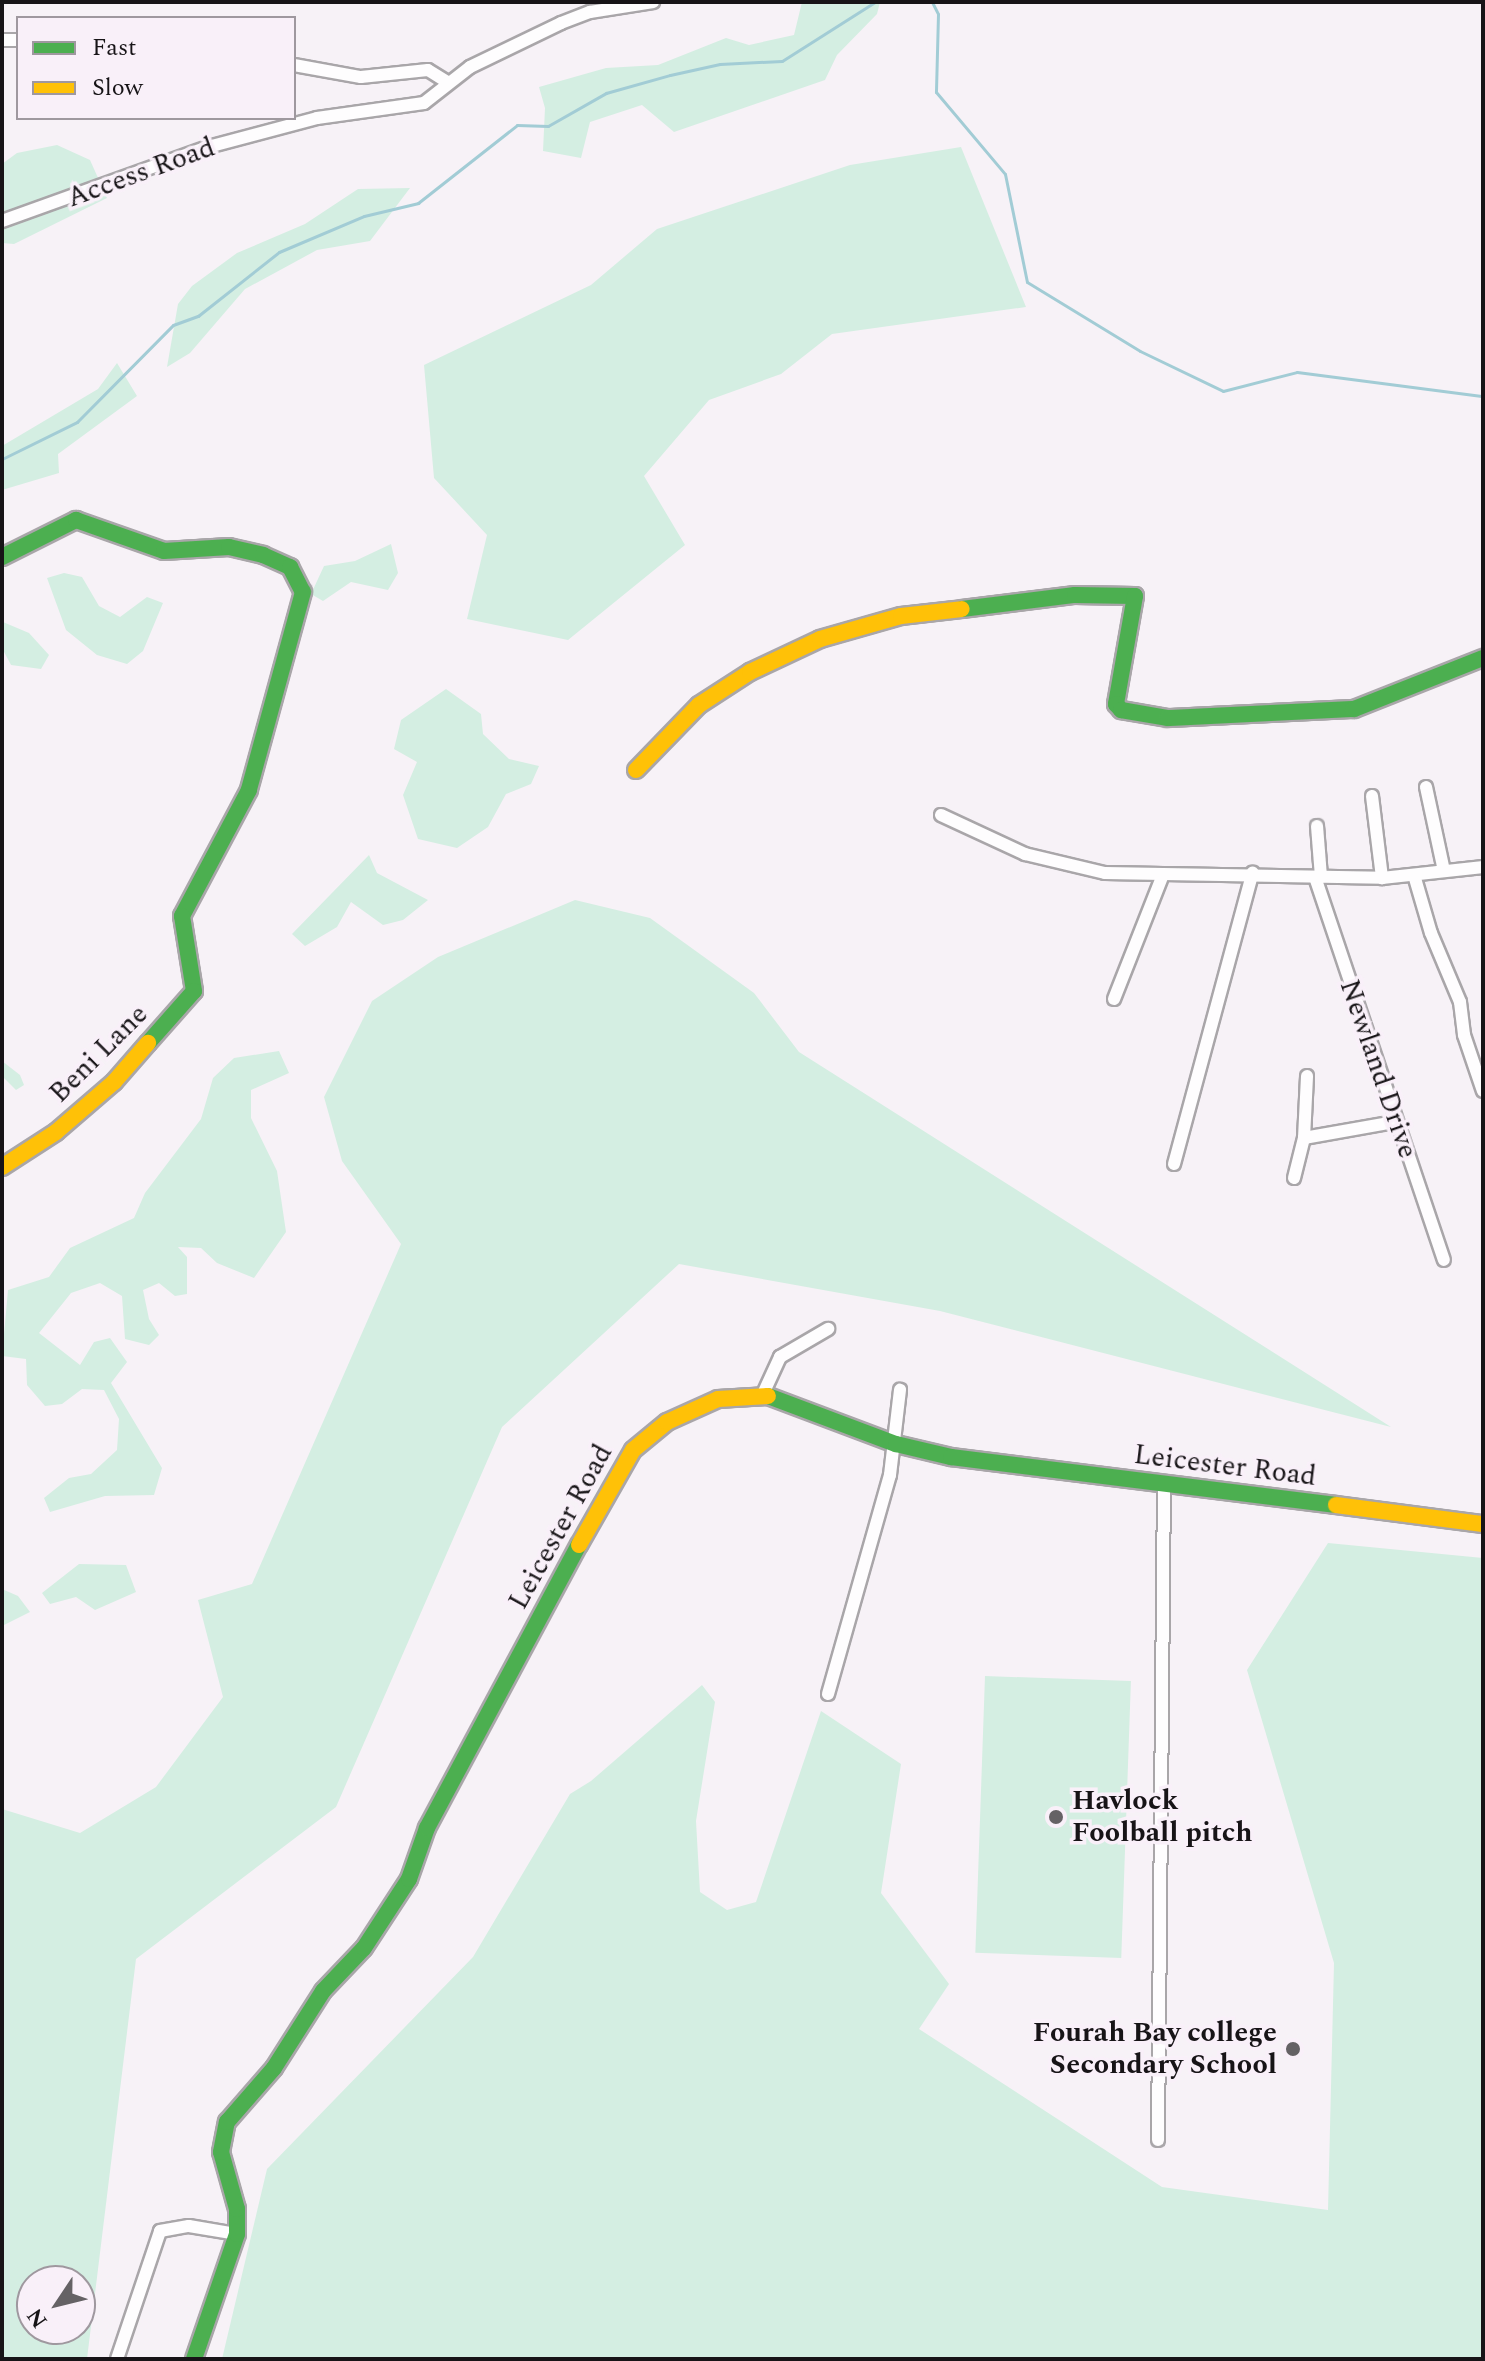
<!DOCTYPE html>
<html>
<head>
<meta charset="utf-8">
<style>
	body { margin:0 }
	#map { position:relative; width:1485px; height:2361px; overflow:hidden; background:#f7f2f7; font-family:Spectral,serif }
	div>[style] { position:absolute }
	.green>* { inset:0; background:#d4eee2; transform-origin:0 0 }
	.stream>* { height:3px; margin:-1.5px; padding:0 1.5px; transform-origin:1.5px; border-radius:1.5px; background:#a2ccd5 }
	.roads { filter:drop-shadow(2px 0 #a9a6a9) drop-shadow(-2px 0 #a9a6a9) drop-shadow(0 2px #a9a6a9) drop-shadow(0 -2px #a9a6a9) }
	.street>* { height:12px; margin:-6px; padding:0 6px; transform-origin:6px; border-radius:6px; background:#fefdfe }
	.fast>* { height:16px; margin:-8px; padding:0 8px; transform-origin:8px; border-radius:8px; background:#4caf50 }
	.slow>* { height:16px; margin:-8px; padding:0 8px; transform-origin:8px; border-radius:8px; background:#ffc107 }
	.dots>* { width:22px; height:22px; translate:-50% -50%; box-sizing:border-box; border:4px solid #f9f0f9; border-radius:50% }
	span { translate:-50% -50%; white-space:nowrap; text-align:center; line-height:1.15; -webkit-text-stroke:7px #f9f0f9; paint-order:stroke }
	.street-label { font-size:28px; color:#171417 }
	.poi-label { font-size:28px; color:#171417; font-weight:700 }
	.left { translate:0 -50%; text-align:left }
	.right { translate:-100% -50%; text-align:right }
	.frame { position:absolute; inset:0; border:4px solid #171417; pointer-events:none }
	.legend { position:absolute; left:16px; top:16px; width:280px; height:104px; box-sizing:border-box; background:#f9f0f9; border:2px solid #9f989f; margin:0; padding:10px 14px; list-style:none; font-size:24px; color:#171417 }
	.legend li { display:flex; align-items:center; gap:16px; height:40px }
	.legend b { width:40px; border:2px solid #9f989f }
	.north { position:absolute; left:16px; top:2265px; width:80px; height:80px; box-sizing:border-box; background:#f9f0f9; border:2px solid #9f989f; border-radius:50%; rotate:235deg; font-size:22px; font-weight:700; line-height:32px; text-align:center; color:#171417 }
	.north::after { content:''; display:block; margin:auto; width:28px; height:36px; background:#656265; clip-path:polygon(50% 0,100% 100%,50% 72%,0 100%) }
</style>
</head>
<body>
<div id="map">
	<div class="green">
		<i style="clip-path:polygon(802px 2px,880px 2px,877px 14px,837px 55px,825px 80px,674px 132px,642px 105px,590px 122px,581px 158px,543px 151px,545px 108px,539px 87px,606px 68px,658px 65px,726px 38px,749px 45px,794px 35px)"></i>
		<i style="clip-path:polygon(57px 145px,90px 160px,107px 198px,14px 244px,2px 243px,2px 164px,17px 153px)"></i>
		<i style="clip-path:polygon(961px 147px,1026px 307px,832px 334px,781px 374px,709px 400px,644px 476px,685px 545px,568px 640px,467px 619px,487px 535px,434px 478px,424px 365px,591px 285px,657px 229px,850px 165px)"></i>
		<i style="clip-path:polygon(410px 188px,370px 241px,317px 250px,245px 289px,190px 353px,167px 367px,178px 304px,192px 286px,237px 253px,305px 224px,358px 189px)"></i>
		<i style="clip-path:polygon(117px 363px,137px 396px,58px 454px,59px 473px,2px 490px,2px 446px,98px 389px)"></i>
		<i style="clip-path:polygon(391px 544px,398px 573px,388px 590px,351px 582px,323px 601px,311px 594px,324px 566px,355px 561px)"></i>
		<i style="clip-path:polygon(64px 573px,82px 577px,99px 606px,120px 617px,147px 597px,163px 603px,143px 651px,127px 664px,97px 655px,66px 630px,47px 578px)"></i>
		<i style="clip-path:polygon(3px 622px,29px 633px,49px 655px,41px 669px,11px 665px,2px 648px)"></i>
		<i style="clip-path:polygon(446px 689px,481px 714px,483px 734px,509px 759px,539px 766px,531px 784px,506px 794px,488px 827px,457px 848px,418px 839px,403px 795px,417px 762px,394px 749px,401px 720px)"></i>
		<i style="clip-path:polygon(369px 855px,377px 873px,428px 900px,403px 920px,383px 925px,351px 902px,337px 927px,305px 946px,292px 934px)"></i>
		<i style="clip-path:polygon(evenodd,575px 900px,650px 918px,754px 993px,799px 1052px,1391px 1427px,940px 1311px,679px 1264px,502px 1427px,336px 1807px,136px 1959px,87px 2359px,2px 2359px,2px 1809px,80px 1833px,156px 1787px,223px 1697px,198px 1600px,252px 1584px,401px 1244px,342px 1161px,324px 1097px,372px 1001px,438px 957px,575px 900px,32px 2281px,80px 2281px,80px 2329px,32px 2329px,32px 2281px)"></i>
		<i style="clip-path:polygon(279px 1051px,289px 1073px,251px 1090px,251px 1118px,277px 1171px,286px 1232px,254px 1278px,217px 1263px,201px 1248px,178px 1247px,187px 1257px,187px 1294px,175px 1296px,159px 1283px,143px 1290px,149px 1319px,159px 1335px,149px 1345px,125px 1339px,122px 1296px,100px 1283px,71px 1293px,39px 1333px,80px 1365px,94px 1342px,110px 1338px,127px 1362px,111px 1383px,162px 1468px,154px 1495px,105px 1496px,50px 1512px,44px 1498px,69px 1478px,91px 1474px,117px 1450px,119px 1419px,104px 1390px,82px 1389px,62px 1404px,45px 1406px,27px 1385px,26px 1359px,2px 1356px,8px 1290px,49px 1277px,70px 1248px,134px 1218px,145px 1193px,201px 1119px,213px 1078px,234px 1058px)"></i>
		<i style="clip-path:polygon(2px 1061px,20px 1075px,24px 1085px,16px 1090px,2px 1076px)"></i>
		<i style="clip-path:polygon(1328px 1543px,1483px 1558px,1483px 2359px,222px 2359px,267px 2169px,473px 1957px,570px 1794px,591px 1781px,702px 1685px,715px 1702px,696px 1821px,700px 1892px,727px 1910px,756px 1902px,821px 1711px,901px 1764px,881px 1893px,949px 1984px,919px 2029px,1162px 2187px,1328px 2210px,1334px 1963px,1247px 1670px)"></i>
		<i style="clip-path:polygon(79px 1564px,126px 1565px,136px 1592px,95px 1610px,76px 1597px,50px 1604px,42px 1593px)"></i>
		<i style="clip-path:polygon(2px 1589px,18px 1596px,30px 1612px,2px 1626px)"></i>
		<i style="left:985px;top:1676px;width:146px;height:277px;rotate:2deg"></i>
	</div>
	<div class="stream">
		<i style="left:932px;top:2px;width:13px;rotate:63deg"></i>
		<i style="left:938px;top:14px;width:78px;rotate:91.5deg"></i>
		<i style="left:936px;top:92px;width:107px;rotate:49.9deg"></i>
		<i style="left:1005px;top:174px;width:110px;rotate:78.5deg"></i>
		<i style="left:1027px;top:282px;width:132px;rotate:31.4deg"></i>
		<i style="left:1140px;top:351px;width:92px;rotate:25.7deg"></i>
		<i style="left:1223px;top:391px;width:76px;rotate:-14.4deg"></i>
		<i style="left:1297px;top:372px;width:188px;rotate:7.4deg"></i>
		<i style="left:2px;top:459px;width:84px;rotate:-26.3deg"></i>
		<i style="left:77px;top:422px;width:136px;rotate:-45.3deg"></i>
		<i style="left:173px;top:325px;width:27px;rotate:-20deg"></i>
		<i style="left:198px;top:316px;width:103px;rotate:-38.3deg"></i>
		<i style="left:279px;top:252px;width:92px;rotate:-23deg"></i>
		<i style="left:364px;top:216px;width:56px;rotate:-13.5deg"></i>
		<i style="left:418px;top:203px;width:126px;rotate:-38.2deg"></i>
		<i style="left:517px;top:125px;width:31px;rotate:2deg"></i>
		<i style="left:548px;top:126px;width:67px;rotate:-29.6deg"></i>
		<i style="left:606px;top:93px;width:66px;rotate:-15.7deg"></i>
		<i style="left:670px;top:75px;width:51px;rotate:-12.4deg"></i>
		<i style="left:720px;top:64px;width:62px;rotate:-2.8deg"></i>
		<i style="left:782px;top:61px;width:110px;rotate:-32.4deg"></i>
	</div>
	<div class="roads">
		<div class="street">
			<i style="left:2px;top:40px;width:16px"></i>
			<i style="left:294px;top:65px;width:68px;rotate:10.2deg"></i>
			<i style="left:361px;top:77px;width:67px;rotate:-6deg"></i>
			<i style="left:428px;top:70px;width:22px;rotate:32deg"></i>
			<i style="left:2px;top:221px;width:219px;rotate:-19.8deg"></i>
			<i style="left:208px;top:147px;width:113px;rotate:-14.9deg"></i>
			<i style="left:317px;top:118px;width:108px;rotate:-8deg"></i>
			<i style="left:424px;top:103px;width:58px;rotate:-38deg"></i>
			<i style="left:470px;top:67px;width:101px;rotate:-25.8deg"></i>
			<i style="left:561px;top:23px;width:31px;rotate:-21deg"></i>
			<i style="left:590px;top:12px;width:64px;rotate:-9deg"></i>
			<i style="left:1426px;top:787px;width:86px;rotate:77.9deg"></i>
			<i style="left:1372px;top:796px;width:83px;rotate:83deg"></i>
			<i style="left:941px;top:815px;width:93px;rotate:24.9deg"></i>
			<i style="left:1025px;top:854px;width:82px;rotate:13.4deg"></i>
			<i style="left:1105px;top:873px;width:277px;rotate:1deg"></i>
			<i style="left:1382px;top:878px;width:102px;rotate:-6.2deg"></i>
			<i style="left:1317px;top:826px;width:51px;rotate:85.5deg"></i>
			<i style="left:1414px;top:875px;width:60px;rotate:73.7deg"></i>
			<i style="left:1431px;top:933px;width:75px;rotate:67.2deg"></i>
			<i style="left:1460px;top:1002px;width:33px;rotate:83deg"></i>
			<i style="left:1464px;top:1035px;width:59px;rotate:71.3deg"></i>
			<i style="left:1315px;top:877px;width:404px;rotate:71.4deg"></i>
			<i style="left:1114px;top:999px;width:131px;rotate:-68.5deg"></i>
			<i style="left:1304px;top:1138px;width:62px;rotate:-87.2deg"></i>
			<i style="left:1174px;top:1164px;width:302px;rotate:-74.9deg"></i>
			<i style="left:1294px;top:1178px;width:41px;rotate:-76deg"></i>
			<i style="left:1304px;top:1138px;width:91px;rotate:-10.1deg"></i>
			<i style="left:763px;top:1394px;width:41px;rotate:-65.3deg"></i>
			<i style="left:780px;top:1357px;width:56px;rotate:-30.3deg"></i>
			<i style="left:828px;top:1694px;width:228px;rotate:-74.2deg"></i>
			<i style="left:890px;top:1475px;width:86px;rotate:-83.3deg"></i>
			<i style="left:1158px;top:2140px;width:655px;rotate:-89.48deg"></i>
			<i style="left:117px;top:2359px;width:135px;rotate:-71.4deg"></i>
			<i style="left:160px;top:2231px;width:29px;rotate:-10deg"></i>
			<i style="left:189px;top:2226px;width:49px;rotate:9.5deg"></i>
		</div>
		<div class="fast">
			<i style="left:2px;top:557px;width:83px;rotate:-26.6deg"></i>
			<i style="left:76px;top:520px;width:93px;rotate:19.4deg"></i>
			<i style="left:164px;top:551px;width:65px;rotate:-3.5deg"></i>
			<i style="left:229px;top:547px;width:35px;rotate:13deg"></i>
			<i style="left:263px;top:555px;width:30px;rotate:24deg"></i>
			<i style="left:290px;top:567px;width:28px;rotate:63deg"></i>
			<i style="left:303px;top:592px;width:205px;rotate:105.3deg"></i>
			<i style="left:249px;top:790px;width:143px;rotate:118deg"></i>
			<i style="left:182px;top:916px;width:76px;rotate:80.9deg"></i>
			<i style="left:194px;top:991px;width:69px;rotate:131.5deg"></i>
			<i style="left:962px;top:609px;width:114px;rotate:-7.1deg"></i>
			<i style="left:1075px;top:595px;width:60px;rotate:1deg"></i>
			<i style="left:1135px;top:596px;width:110px;rotate:100deg"></i>
			<i style="left:1116px;top:704px;width:8px;rotate:50deg"></i>
			<i style="left:1121px;top:710px;width:48px;rotate:9.7deg"></i>
			<i style="left:1168px;top:718px;width:186px;rotate:-2.8deg"></i>
			<i style="left:1354px;top:709px;width:139px;rotate:-21.6deg"></i>
			<i style="left:768px;top:1396px;width:137px;rotate:20.6deg"></i>
			<i style="left:896px;top:1444px;width:57px;rotate:13.3deg"></i>
			<i style="left:951px;top:1457px;width:388px;rotate:7.1deg"></i>
			<i style="left:194px;top:2359px;width:132px;rotate:-71deg"></i>
			<i style="left:237px;top:2234px;width:25px;rotate:-90deg"></i>
			<i style="left:237px;top:2209px;width:59px;rotate:-105.7deg"></i>
			<i style="left:221px;top:2152px;width:31px;rotate:-79deg"></i>
			<i style="left:227px;top:2122px;width:72px;rotate:-49deg"></i>
			<i style="left:274px;top:2068px;width:91px;rotate:-57.5deg"></i>
			<i style="left:323px;top:1991px;width:59px;rotate:-46.4deg"></i>
			<i style="left:364px;top:1948px;width:82px;rotate:-56.9deg"></i>
			<i style="left:409px;top:1879px;width:54px;rotate:-70.6deg"></i>
			<i style="left:427px;top:1828px;width:321px;rotate:-61.8deg"></i>
		</div>
		<div class="slow">
			<i style="left:636px;top:770px;width:91px;rotate:-45.9deg"></i>
			<i style="left:699px;top:705px;width:61px;rotate:-32.9deg"></i>
			<i style="left:750px;top:672px;width:77px;rotate:-25.2deg"></i>
			<i style="left:820px;top:639px;width:84px;rotate:-15.9deg"></i>
			<i style="left:901px;top:616px;width:61px;rotate:-6.5deg"></i>
			<i style="left:2px;top:1167px;width:64px;rotate:-32.9deg"></i>
			<i style="left:56px;top:1132px;width:77px;rotate:-40.8deg"></i>
			<i style="left:114px;top:1082px;width:52px;rotate:-48.9deg"></i>
			<i style="left:1336px;top:1505px;width:148px;rotate:7.4deg"></i>
			<i style="left:579px;top:1545px;width:109px;rotate:-60.4deg"></i>
			<i style="left:633px;top:1450px;width:44px;rotate:-39.5deg"></i>
			<i style="left:667px;top:1422px;width:56px;rotate:-24.3deg"></i>
			<i style="left:718px;top:1399px;width:50px;rotate:-3.4deg"></i>
		</div>
	</div>
	<div class="dots">
		<i style="left:1056px;top:1817px;background:#656265"></i>
		<i style="left:1293px;top:2049px;background:#656265"></i>
	</div>
	<div class="street-label">
		<span style="left:141px;top:173px;rotate:-20deg">Access Road</span>
		<span style="left:99px;top:1054px;rotate:-45deg">Beni Lane</span>
		<span style="left:1378px;top:1069px;rotate:71deg">Newland Drive</span>
		<span style="left:1225px;top:1466px;rotate:7deg">Leicester Road</span>
		<span style="left:561px;top:1527px;rotate:-61deg">Leicester Road</span>
	</div>
	<div class="poi-label">
		<span class="left" style="left:1072px;top:1817px">Havlock<br>Foolball pitch</span>
		<span class="right" style="left:1277px;top:2049px">Fourah Bay college<br>Secondary School</span>
	</div>
	<div class="frame"></div>
	<ul class="legend">
	<li><b style="height:10px;background:#4caf50"></b>Fast</li>
	<li><b style="height:10px;background:#ffc107"></b>Slow</li>
	</ul>
	<div class="north">N</div>
</div>
</body>
</html>
